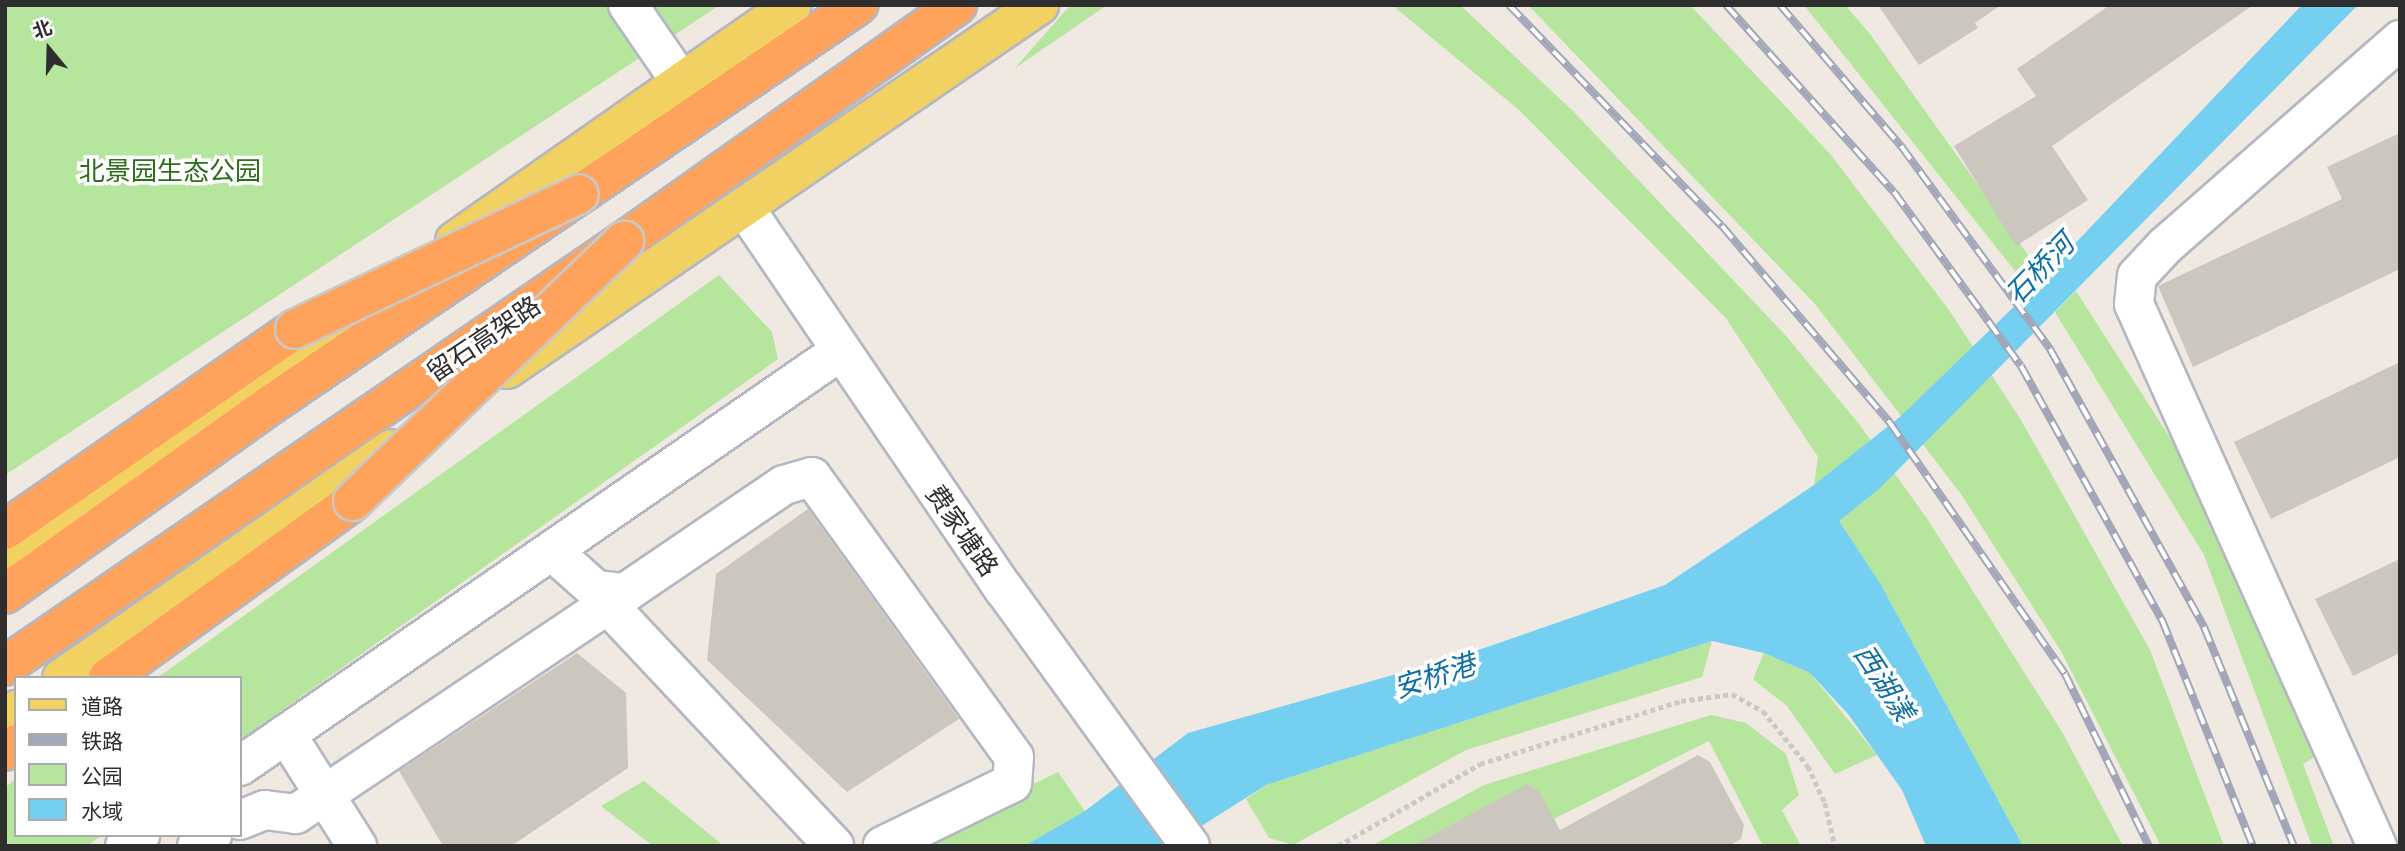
<!DOCTYPE html>
<html>
<head>
<meta charset="utf-8">
<style>
	body { margin:0 }
	#map { position:relative; width:2405px; height:851px; overflow:hidden; background:#efe9e1; font-family:"Exo 2","Noto Sans SC",sans-serif }
	div>[style] { position:absolute }
	.green>* { inset:0; background:#b6e59e }
	.water>* { inset:0; background:#75cff0 }
	.building>* { inset:0; background:#cbc7bf }
	.path>* { height:4.5px; margin-top:-2.25px; transform-origin:0; background:repeating-linear-gradient(90deg,#c9c9c9 0 5px,transparent 0 8.5px) }
	.roads { filter:drop-shadow(2px 0 #b4b7c1) drop-shadow(-2px 0 #b4b7c1) drop-shadow(0 2px #b4b7c1) drop-shadow(0 -2px #b4b7c1) }
	.minor>* { height:38px; margin:-19px; padding:0 19px; transform-origin:19px; border-radius:19px; background:#fff }
	.major>* { height:38px; margin:-19px; padding:0 19px; transform-origin:19px; border-radius:19px; background:#f2d163 }
	.highway>* { height:38px; margin:-19px; padding:0 19px; transform-origin:19px; border-radius:19px; background:#ffa35c }
	.rail>* { height:8px; margin-top:-4px; transform-origin:0; background:repeating-linear-gradient(90deg,#fff 0 16px,#a3a6b8 0 32px); box-sizing:border-box; border-block:2px solid #a3a6b8 }
	.bridges { filter:drop-shadow(2px 0 #c9c9c9) drop-shadow(-2px 0 #c9c9c9) drop-shadow(0 2px #c9c9c9) drop-shadow(0 -2px #c9c9c9) }
	.highway-bridge>* { height:38px; margin:-19px; padding:0 19px; transform-origin:19px; border-radius:19px; background:#ffa35c }
	span { translate:-50% -50%; white-space:nowrap; text-align:center; line-height:1.15; -webkit-text-stroke:7px #fff; paint-order:stroke }
	.park-label { font-size:26px; color:#2c6e1b }
	.street-label { font-size:26px; color:#2e2e2e }
	.water-label { font-size:28px; color:#0d6fa3; font-style:italic }
	.frame { position:absolute; inset:0; border:7px solid #2e2e2e; pointer-events:none }
	.legend { position:absolute; left:14px; top:676px; width:228px; height:161px; box-sizing:border-box; background:#fff; border:2px solid #ababab; margin:0; padding:9px 12px; list-style:none; font-size:21px; color:#2e2e2e }
	.legend li { display:flex; align-items:center; gap:14px; height:35px }
	.legend b { width:35px; border:2px solid #ababab }
	.north { position:absolute; left:14px; top:14px; width:70px; height:70px; -webkit-text-stroke:5px #fff; paint-order:stroke; rotate:341deg; font-size:19px; font-weight:700; line-height:28px; text-align:center; color:#2e2e2e }
	.north::after { content:''; display:block; margin:auto; width:24px; height:32px; background:#2e2e2e; clip-path:polygon(50% 0,100% 100%,50% 72%,0 100%) }
</style>
</head>
<body>
<div id="map">
	<div class="green">
		<i style="clip-path:polygon(5px 5px,720px 5px,5px 475px)"></i>
		<i style="clip-path:polygon(1072px 5px,1107px 5px,1014px 69px,1066px 10px)"></i>
		<i style="clip-path:polygon(1392px 5px,1460px 5px,1574px 112px,1787px 337px,1859px 424px,1928px 520px,2062px 732px,2123px 846px,2023px 846px,1880px 583px,1814px 485px,1818px 457px,1725px 317px,1518px 109px)"></i>
		<i style="clip-path:polygon(1528px 5px,1690px 5px,1831px 155px,1949px 310px,2021px 420px,2150px 650px,2224px 846px,2161px 846px,2061px 651px,1961px 494px,1815px 304px)"></i>
		<i style="clip-path:polygon(1804px 5px,1845px 5px,1870px 34px,2033px 262px,2019px 276px)"></i>
		<i style="clip-path:polygon(719px 275px,772px 332px,778px 359px,240px 740px,240px 678px,157px 678px)"></i>
		<i style="clip-path:polygon(2076px 291px,2190px 469px,2319px 754px,2303px 764px,2334px 846px,2312px 846px,2204px 555px,2055px 312px)"></i>
		<i style="clip-path:polygon(1712px 641px,1702px 677px,1466px 750px,1293px 845px,1269px 838px,1246px 799px,1266px 785px)"></i>
		<i style="clip-path:polygon(1764px 653px,1810px 673px,1877px 755px,1835px 774px,1787px 706px,1753px 679px)"></i>
		<i style="clip-path:polygon(1711px 715px,1746px 723px,1786px 754px,1799px 795px,1782px 810px,1801px 846px,1763px 846px,1709px 741px,1500px 846px,1371px 846px,1484px 785px)"></i>
		<i style="clip-path:polygon(1058px 772px,1085px 811px,1024px 846px,909px 846px)"></i>
		<i style="clip-path:polygon(16px 779px,16px 835px,102px 835px,87px 846px,5px 846px,5px 787px)"></i>
		<i style="clip-path:polygon(644px 781px,724px 846px,653px 846px,601px 806px)"></i>
	</div>
	<div class="water">
		<i style="clip-path:polygon(2302px 5px,2358px 5px,1879px 489px,1839px 521px,1880px 583px,2023px 846px,1926px 846px,1902px 790px,1848px 714px,1810px 673px,1764px 653px,1712px 641px,1266px 785px,1170px 846px,1024px 846px,1085px 811px,1188px 733px,1467px 654px,1665px 585px,1814px 485px,1901px 416px,2027px 294px)"></i>
	</div>
	<div class="building">
		<i style="clip-path:polygon(1878px 5px,2001px 5px,1975px 23px,1978px 28px,1919px 65px)"></i>
		<i style="clip-path:polygon(2110px 5px,2253px 5px,2052px 146px,2088px 200px,2016px 246px,1954px 146px,2036px 96px,2017px 69px)"></i>
		<i style="clip-path:polygon(2400px 133px,2400px 269px,2193px 367px,2158px 286px,2342px 199px,2327px 167px)"></i>
		<i style="clip-path:polygon(2400px 362px,2400px 457px,2271px 519px,2234px 442px)"></i>
		<i style="clip-path:polygon(808px 509px,959px 719px,847px 792px,707px 660px,716px 574px)"></i>
		<i style="clip-path:polygon(2400px 559px,2400px 653px,2353px 676px,2315px 599px)"></i>
		<i style="clip-path:polygon(577px 653px,626px 693px,628px 768px,511px 846px,443px 846px,399px 771px)"></i>
		<i style="clip-path:polygon(1698px 755px,1710px 762px,1744px 825px,1741px 839px,1729px 846px,1412px 846px,1527px 784px,1539px 791px,1560px 830px)"></i>
	</div>
	<div class="path">
		<i style="left:1338px;top:846px;width:164px;rotate:-30deg"></i>
		<i style="left:1480px;top:764px;width:211px;rotate:-17.4deg"></i>
		<i style="left:1681px;top:701px;width:51px;rotate:-7.8deg"></i>
		<i style="left:1732px;top:694px;width:35px;rotate:29deg"></i>
		<i style="left:1763px;top:711px;width:71px;rotate:50.7deg"></i>
		<i style="left:1808px;top:766px;width:41px;rotate:65.3deg"></i>
		<i style="left:1825px;top:803px;width:44px;rotate:76.9deg"></i>
	</div>
	<div class="roads">
		<div class="minor">
			<i style="left:628px;top:5px;width:93px;rotate:55.5deg"></i>
			<i style="left:744px;top:207px;width:462px;rotate:55.8deg"></i>
			<i style="left:1004px;top:589px;width:317px;rotate:54.1deg"></i>
			<i style="left:552px;top:551px;width:59px;rotate:41.6deg"></i>
			<i style="left:596px;top:590px;width:29px;rotate:6deg"></i>
			<i style="left:625px;top:593px;width:192px;rotate:-34.2deg"></i>
			<i style="left:784px;top:485px;width:29px;rotate:-16deg"></i>
			<i style="left:812px;top:477px;width:345px;rotate:54.2deg"></i>
			<i style="left:1014px;top:757px;width:26px;rotate:94deg"></i>
			<i style="left:1012px;top:783px;width:144px;rotate:154deg"></i>
			<i style="left:607px;top:604px;width:332px;rotate:46.8deg"></i>
			<i style="left:286px;top:734px;width:133px;rotate:57.6deg"></i>
			<i style="left:240px;top:766px;width:728px;rotate:-34.65deg"></i>
			<i style="left:240px;top:820px;width:27px;rotate:-22deg"></i>
			<i style="left:265px;top:810px;width:31px;rotate:7deg"></i>
			<i style="left:296px;top:814px;width:396px;rotate:-33.9deg"></i>
			<i style="left:125px;top:846px;width:19px;rotate:-36deg"></i>
			<i style="left:197px;top:846px;width:19px;rotate:-36deg"></i>
			<i style="left:2377px;top:846px;width:594px;rotate:-114.15deg"></i>
			<i style="left:2134px;top:304px;width:28px;rotate:-84deg"></i>
			<i style="left:2137px;top:276px;width:41px;rotate:-47deg"></i>
			<i style="left:2165px;top:246px;width:313px;rotate:-41.2deg"></i>
		</div>
		<div class="major">
			<i style="left:455px;top:241px;width:411px;rotate:-35deg"></i>
			<i style="left:507px;top:369px;width:645px;rotate:-34.38deg"></i>
			<i style="left:5px;top:562px;width:429px;rotate:-35.6deg"></i>
			<i style="left:62px;top:678px;width:401px;rotate:-34.8deg"></i>
			<i style="left:5px;top:718px;width:14px;rotate:-36deg"></i>
		</div>
		<div class="highway">
			<i style="left:5px;top:530px;width:353px;rotate:-34.7deg"></i>
			<i style="left:5px;top:594px;width:329px;rotate:-35.5deg"></i>
			<i style="left:273px;top:403px;width:708px;rotate:-34.23deg"></i>
			<i style="left:5px;top:666px;width:751px;rotate:-34.47deg"></i>
			<i style="left:624px;top:241px;width:408px;rotate:-35.3deg"></i>
			<i style="left:108px;top:678px;width:302px;rotate:-35.8deg"></i>
			<i style="left:5px;top:751px;width:13px;rotate:-32deg"></i>
		</div>
	</div>
	<div class="rail">
		<i style="left:1509px;top:5px;width:307px;rotate:46.1deg"></i>
		<i style="left:1722px;top:226px;width:259px;rotate:49.5deg"></i>
		<i style="left:1890px;top:423px;width:306px;rotate:55.1deg"></i>
		<i style="left:2065px;top:674px;width:191px;rotate:64deg"></i>
		<i style="left:1726px;top:5px;width:251px;rotate:48.1deg"></i>
		<i style="left:1894px;top:192px;width:215px;rotate:53.9deg"></i>
		<i style="left:2021px;top:366px;width:291px;rotate:61deg"></i>
		<i style="left:2162px;top:620px;width:244px;rotate:68.1deg"></i>
		<i style="left:1780px;top:5px;width:186px;rotate:49.4deg"></i>
		<i style="left:1901px;top:146px;width:252px;rotate:53.7deg"></i>
		<i style="left:2050px;top:349px;width:318px;rotate:61deg"></i>
		<i style="left:2204px;top:627px;width:237px;rotate:67.7deg"></i>
	</div>
	<div class="bridges">
		<div class="highway-bridge">
			<i style="left:295px;top:329px;width:314px;rotate:-25.4deg"></i>
			<i style="left:353px;top:501px;width:376px;rotate:-43.8deg"></i>
		</div>
	</div>
	<div class="park-label">
		<span style="left:170px;top:170px">北景园生态公园</span>
	</div>
	<div class="street-label">
		<span style="left:483px;top:338px;rotate:-34deg">留石高架路</span>
		<span style="left:963px;top:530px;rotate:55deg">费家塘路</span>
	</div>
	<div class="water-label">
		<span style="left:2039px;top:268px;rotate:-46deg">石桥河</span>
		<span style="left:1434px;top:675px;rotate:-18deg">安桥港</span>
		<span style="left:1885px;top:682px;rotate:57deg">西湖漾</span>
	</div>
	<div class="frame"></div>
	<ul class="legend">
	<li><b style="height:9px;background:#f2d163"></b>道路</li>
	<li><b style="height:9px;background:#a3a6b8"></b>铁路</li>
	<li><b style="height:19px;background:#b6e59e"></b>公园</li>
	<li><b style="height:19px;background:#75cff0"></b>水域</li>
	</ul>
	<div class="north">北</div>
</div>
</body>
</html>
